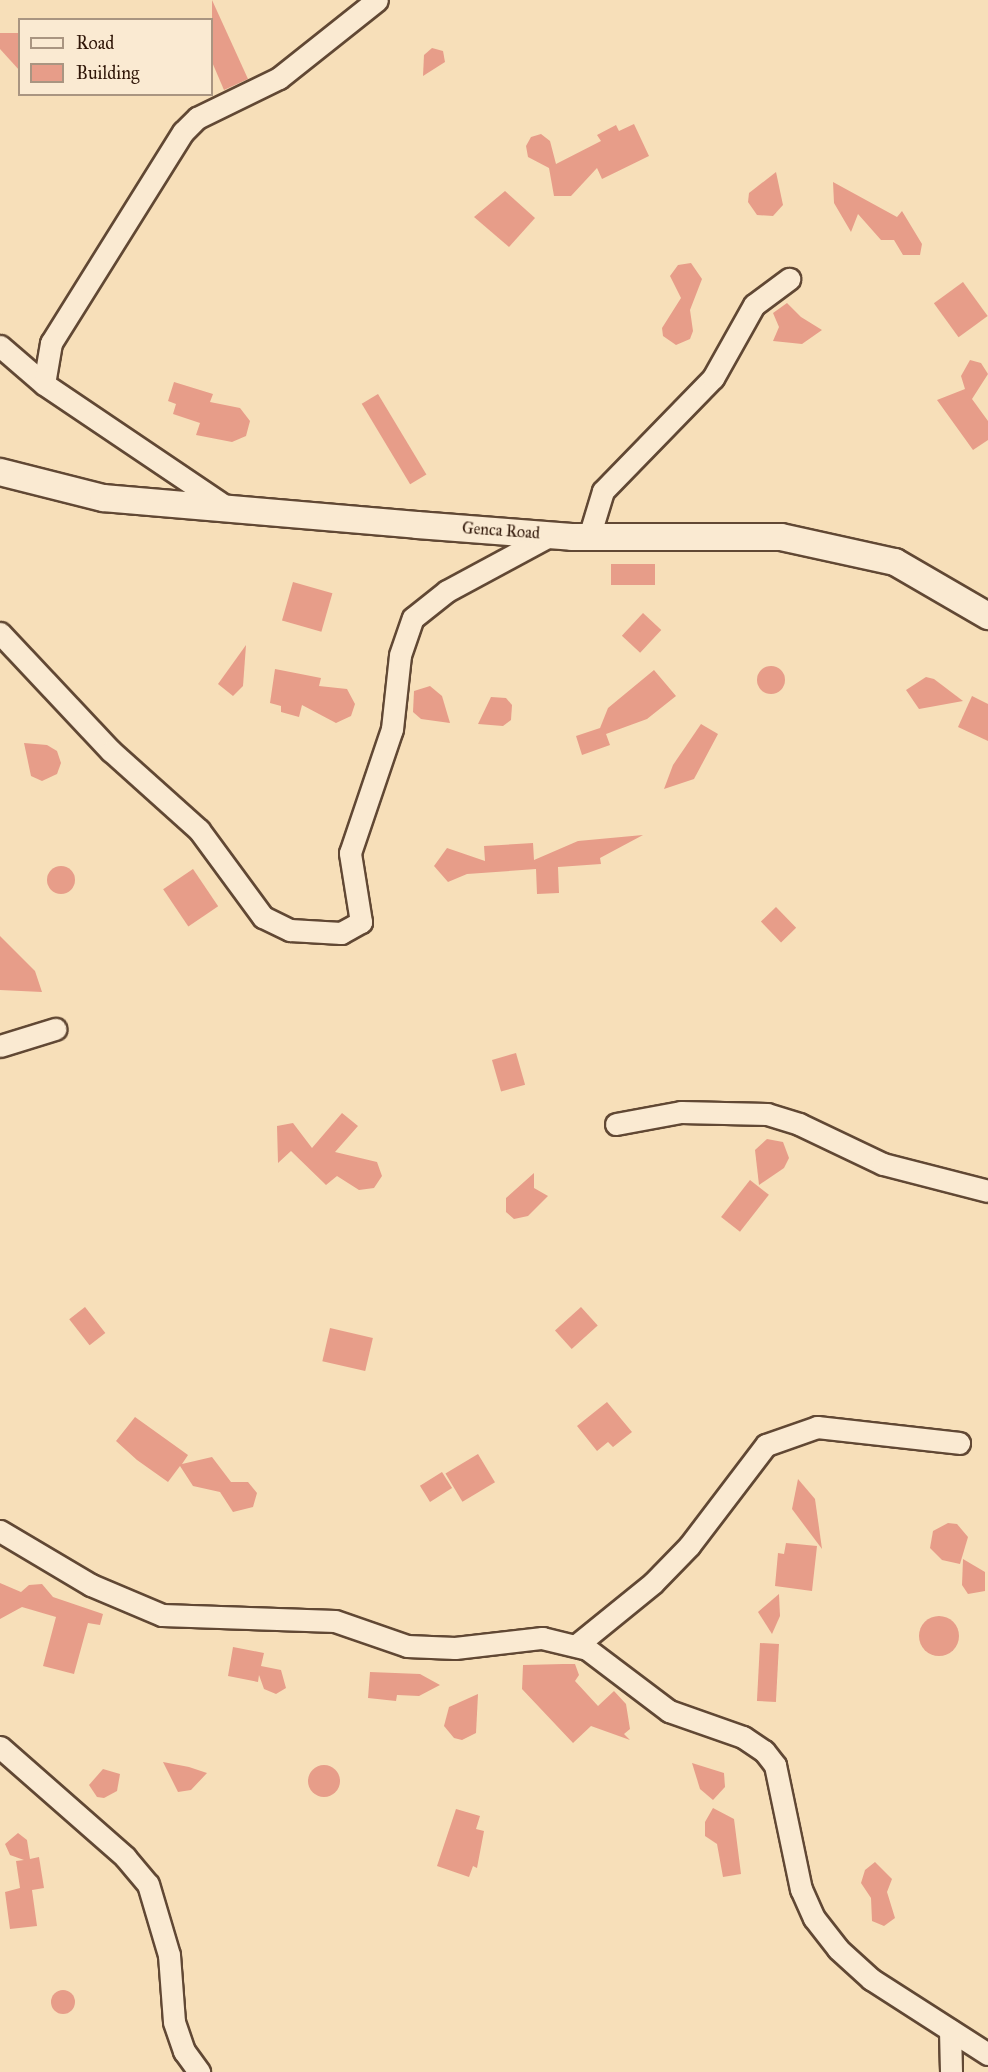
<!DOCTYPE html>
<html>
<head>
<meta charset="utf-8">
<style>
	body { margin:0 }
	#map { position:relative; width:988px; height:2072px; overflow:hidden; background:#f7dfb9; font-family:"IM FELL Great Primer",serif }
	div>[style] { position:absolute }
	.building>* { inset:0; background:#e79d89; transform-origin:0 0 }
	.round { border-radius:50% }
	.roads { filter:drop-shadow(2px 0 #614834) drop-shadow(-2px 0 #614834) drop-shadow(0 2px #614834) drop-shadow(0 -2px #614834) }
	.minor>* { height:21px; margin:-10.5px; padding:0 10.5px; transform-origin:10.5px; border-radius:10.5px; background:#faead2 }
	.tertiary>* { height:26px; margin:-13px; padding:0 13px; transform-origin:13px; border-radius:13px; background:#faead2 }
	span { translate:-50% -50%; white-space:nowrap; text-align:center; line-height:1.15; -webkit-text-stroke:5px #faead2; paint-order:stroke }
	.street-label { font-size:16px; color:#2f1608 }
	.legend { position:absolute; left:18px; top:18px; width:195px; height:78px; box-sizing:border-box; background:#faead2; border:2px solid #a99581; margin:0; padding:8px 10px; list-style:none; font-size:18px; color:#2f1608 }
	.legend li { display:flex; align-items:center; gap:12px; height:30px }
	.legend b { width:30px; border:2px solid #a99581 }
</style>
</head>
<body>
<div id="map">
	<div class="building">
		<i style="clip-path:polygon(212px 0,248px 79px,224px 90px,212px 62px)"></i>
		<i style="clip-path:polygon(0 33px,20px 33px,20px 71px,0 49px)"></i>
		<i style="clip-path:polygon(432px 48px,443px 51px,445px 62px,423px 76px,424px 55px)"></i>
		<i style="clip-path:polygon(634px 124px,649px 156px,602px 179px,597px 168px,571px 196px,554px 196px,549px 168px,528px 157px,526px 146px,531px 137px,541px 134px,550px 141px,556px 164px,601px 141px,597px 135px,616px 125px,619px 131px)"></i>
		<i style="clip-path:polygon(776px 172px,783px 205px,773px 216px,757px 215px,748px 202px,749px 193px)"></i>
		<i style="clip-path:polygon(833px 182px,897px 217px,902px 211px,922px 244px,920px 255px,903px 255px,894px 240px,881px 240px,858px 214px,851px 232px,834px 203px)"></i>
		<i style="clip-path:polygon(505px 191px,535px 218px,509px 247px,474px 217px)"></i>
		<i style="clip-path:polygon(691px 263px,702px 279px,690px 310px,693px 331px,690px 339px,676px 345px,663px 336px,662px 328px,681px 298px,670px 276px,678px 265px)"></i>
		<i style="left:963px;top:282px;width:42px;height:36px;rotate:54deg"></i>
		<i style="clip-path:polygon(787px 303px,801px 317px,822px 330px,802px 344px,773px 341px,779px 327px,773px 313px)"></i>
		<i style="clip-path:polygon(970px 360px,981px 363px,988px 374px,972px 399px,988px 421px,988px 440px,973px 450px,937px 400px,965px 389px,961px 376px)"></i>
		<i style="clip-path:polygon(174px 382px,213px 394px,210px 402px,240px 408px,250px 421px,246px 436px,232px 442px,196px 435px,200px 423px,173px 414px,176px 404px,168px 401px)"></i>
		<i style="left:378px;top:394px;width:94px;height:19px;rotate:59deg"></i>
		<i style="left:655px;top:564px;width:21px;height:44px;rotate:90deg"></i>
		<i style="left:293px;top:582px;width:41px;height:40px;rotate:16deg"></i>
		<i style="left:643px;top:613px;width:25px;height:31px;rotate:43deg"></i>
		<i style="clip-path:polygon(246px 645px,243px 686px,233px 696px,218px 684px)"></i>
		<i class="round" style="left:757px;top:666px;width:28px;height:28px"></i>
		<i style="clip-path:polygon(275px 669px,321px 678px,319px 686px,347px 689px,355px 704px,351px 716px,336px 723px,302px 705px,299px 717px,281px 712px,281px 706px,270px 703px)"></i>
		<i style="clip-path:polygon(654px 670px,676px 696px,647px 719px,606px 734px,610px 745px,582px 755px,576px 736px,600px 728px,608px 708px)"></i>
		<i style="clip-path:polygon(926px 677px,934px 679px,963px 701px,919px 709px,906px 690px)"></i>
		<i style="clip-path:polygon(430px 686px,442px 696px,450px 723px,421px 719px,413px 712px,414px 691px)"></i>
		<i style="clip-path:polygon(972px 696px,988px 704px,988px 741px,958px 727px)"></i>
		<i style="clip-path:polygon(491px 697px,506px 698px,512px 705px,511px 720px,503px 726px,478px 724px)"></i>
		<i style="clip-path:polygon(701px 724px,718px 734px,694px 779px,664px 789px,673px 765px)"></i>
		<i style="clip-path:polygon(24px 743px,47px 745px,57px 751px,61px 763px,57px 774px,42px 781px,31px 776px)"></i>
		<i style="clip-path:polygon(643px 835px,600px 858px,601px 864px,558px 867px,559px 893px,537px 894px,536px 869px,467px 874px,448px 882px,434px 866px,447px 848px,485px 861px,484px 846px,533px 843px,534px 860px,578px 841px)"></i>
		<i class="round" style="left:47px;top:866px;width:28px;height:28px"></i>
		<i style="left:193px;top:869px;width:45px;height:36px;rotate:56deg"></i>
		<i style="left:776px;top:907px;width:29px;height:21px;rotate:46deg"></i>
		<i style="clip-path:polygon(0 936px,35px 971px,42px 992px,0 990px)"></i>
		<i style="left:516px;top:1053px;width:33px;height:25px;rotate:74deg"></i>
		<i style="clip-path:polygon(342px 1113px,358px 1126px,335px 1152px,377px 1162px,382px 1176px,374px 1188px,359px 1190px,337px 1176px,326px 1185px,291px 1151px,278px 1163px,277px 1126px,293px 1123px,312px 1148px)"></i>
		<i style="clip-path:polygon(767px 1139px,783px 1142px,789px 1158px,784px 1168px,759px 1185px,755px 1150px)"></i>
		<i style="clip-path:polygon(534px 1173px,534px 1188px,548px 1196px,528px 1216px,514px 1219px,506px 1212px,506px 1198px)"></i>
		<i style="left:750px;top:1180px;width:24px;height:47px;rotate:38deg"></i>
		<i style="left:85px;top:1307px;width:33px;height:20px;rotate:52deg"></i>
		<i style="left:581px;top:1307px;width:25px;height:35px;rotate:48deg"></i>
		<i style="left:330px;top:1328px;width:44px;height:34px;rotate:13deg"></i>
		<i style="clip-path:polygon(607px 1402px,632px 1432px,613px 1447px,608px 1442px,597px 1451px,577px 1426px)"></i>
		<i style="clip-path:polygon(135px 1417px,188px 1455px,182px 1464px,212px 1457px,231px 1482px,248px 1482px,257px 1493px,253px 1507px,233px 1512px,220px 1492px,193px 1486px,180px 1466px,168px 1482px,137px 1460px,116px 1441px)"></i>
		<i style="left:478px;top:1454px;width:33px;height:38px;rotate:59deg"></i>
		<i style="left:442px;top:1472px;width:19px;height:26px;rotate:58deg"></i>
		<i style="clip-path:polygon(798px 1479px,815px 1499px,822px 1549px,792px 1509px)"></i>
		<i style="clip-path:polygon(948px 1523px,957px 1524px,968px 1537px,960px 1564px,942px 1560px,930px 1548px,933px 1531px)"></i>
		<i style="clip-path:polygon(786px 1543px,817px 1546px,812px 1591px,775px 1586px,778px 1553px,784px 1554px)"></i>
		<i style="clip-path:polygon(963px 1559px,985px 1572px,985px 1591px,968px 1594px,962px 1585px)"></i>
		<i style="clip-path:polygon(0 1583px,21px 1592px,29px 1585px,42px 1584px,53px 1597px,103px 1614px,100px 1625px,88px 1623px,74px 1674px,43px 1666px,56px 1617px,22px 1607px,0 1619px)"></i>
		<i style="clip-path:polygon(779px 1594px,780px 1616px,772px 1634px,758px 1612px)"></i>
		<i class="round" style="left:919px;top:1616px;width:40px;height:40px"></i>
		<i style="left:760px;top:1643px;width:19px;height:58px;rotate:3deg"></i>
		<i style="clip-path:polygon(233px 1647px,264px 1653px,261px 1666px,281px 1670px,286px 1688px,276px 1694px,264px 1689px,259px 1675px,258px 1682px,228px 1676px)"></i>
		<i style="clip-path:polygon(563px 1664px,575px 1664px,579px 1675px,575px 1681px,598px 1706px,614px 1691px,626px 1704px,630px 1729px,624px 1734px,630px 1740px,591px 1726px,573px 1743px,522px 1689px,523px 1665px)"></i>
		<i style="clip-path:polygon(370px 1672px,420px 1674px,440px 1685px,419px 1696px,397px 1695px,396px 1701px,368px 1698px)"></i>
		<i style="clip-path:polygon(478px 1694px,476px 1733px,462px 1740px,454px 1738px,444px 1726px,449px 1707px)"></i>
		<i style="clip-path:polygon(163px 1762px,189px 1767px,207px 1773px,191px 1790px,178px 1792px)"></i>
		<i style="clip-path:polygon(692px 1763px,724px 1773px,725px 1787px,713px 1800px,700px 1789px)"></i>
		<i class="round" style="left:308px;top:1765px;width:32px;height:32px"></i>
		<i style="clip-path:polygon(103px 1769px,120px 1774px,117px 1791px,104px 1798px,97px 1797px,89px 1785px)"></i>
		<i style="clip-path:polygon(713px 1808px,734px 1819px,741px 1874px,723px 1877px,717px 1844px,705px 1836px,705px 1822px)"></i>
		<i style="clip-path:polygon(456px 1809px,480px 1816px,476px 1829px,484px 1831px,477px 1868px,473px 1866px,469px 1877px,437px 1866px)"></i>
		<i style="clip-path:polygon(18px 1833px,27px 1840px,30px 1859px,39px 1857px,44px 1888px,32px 1890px,37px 1926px,10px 1929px,5px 1892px,20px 1888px,16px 1861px,24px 1860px,10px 1855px,5px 1844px)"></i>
		<i style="clip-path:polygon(875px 1862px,892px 1879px,887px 1892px,895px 1918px,884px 1926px,872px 1921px,871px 1898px,861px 1883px,865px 1870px)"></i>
		<i class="round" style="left:51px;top:1990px;width:24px;height:24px"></i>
	</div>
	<div class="roads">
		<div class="minor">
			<i style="left:0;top:346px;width:58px;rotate:40.8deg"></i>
			<i style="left:44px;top:384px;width:222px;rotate:34deg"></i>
			<i style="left:44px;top:384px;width:42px;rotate:-80.3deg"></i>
			<i style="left:51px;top:343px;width:249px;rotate:-58deg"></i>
			<i style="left:183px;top:132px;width:20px;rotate:-45deg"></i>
			<i style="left:197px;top:118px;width:91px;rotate:-26deg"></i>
			<i style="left:279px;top:78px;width:125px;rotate:-38.5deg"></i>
			<i style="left:589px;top:537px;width:48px;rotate:-73.1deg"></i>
			<i style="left:603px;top:491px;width:158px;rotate:-45.8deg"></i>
			<i style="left:713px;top:378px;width:84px;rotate:-60.7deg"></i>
			<i style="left:754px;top:305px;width:44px;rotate:-36.6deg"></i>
			<i style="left:0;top:633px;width:162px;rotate:46.8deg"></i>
			<i style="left:111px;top:751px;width:118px;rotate:41.9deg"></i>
			<i style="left:199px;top:830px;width:108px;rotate:53.7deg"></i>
			<i style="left:263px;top:917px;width:30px;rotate:26deg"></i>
			<i style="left:290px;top:930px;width:51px;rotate:3.4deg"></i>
			<i style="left:341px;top:933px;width:23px;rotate:-29deg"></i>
			<i style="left:361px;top:922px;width:70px;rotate:-99.1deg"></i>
			<i style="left:350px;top:853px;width:131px;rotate:-71.3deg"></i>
			<i style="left:392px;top:729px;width:74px;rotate:-83.8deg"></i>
			<i style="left:400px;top:655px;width:39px;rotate:-71deg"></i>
			<i style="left:413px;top:618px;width:43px;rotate:-38.5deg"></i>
			<i style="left:447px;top:591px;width:118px;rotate:-28.3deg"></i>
			<i style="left:0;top:1046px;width:58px;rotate:-17.2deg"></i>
			<i style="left:616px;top:1124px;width:66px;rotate:-10.5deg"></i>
			<i style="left:681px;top:1112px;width:86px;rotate:1.3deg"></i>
			<i style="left:767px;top:1114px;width:34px;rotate:17deg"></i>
			<i style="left:799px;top:1124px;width:93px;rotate:25.5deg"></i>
			<i style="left:883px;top:1164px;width:108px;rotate:14.4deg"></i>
			<i style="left:0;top:1531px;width:106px;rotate:30.7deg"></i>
			<i style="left:91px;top:1585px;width:77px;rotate:22.9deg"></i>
			<i style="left:162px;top:1615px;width:173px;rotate:2deg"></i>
			<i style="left:335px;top:1621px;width:76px;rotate:19.1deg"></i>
			<i style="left:407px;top:1646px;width:48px;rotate:2.4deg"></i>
			<i style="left:455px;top:1648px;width:88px;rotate:-6.6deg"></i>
			<i style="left:542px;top:1638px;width:46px;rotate:13.7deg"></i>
			<i style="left:587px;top:1649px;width:103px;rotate:37.1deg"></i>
			<i style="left:669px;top:1711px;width:78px;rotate:19.4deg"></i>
			<i style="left:743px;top:1737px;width:25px;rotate:34deg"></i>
			<i style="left:764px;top:1751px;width:18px;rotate:52deg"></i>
			<i style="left:775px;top:1765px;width:127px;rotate:78.2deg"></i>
			<i style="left:801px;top:1889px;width:32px;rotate:66deg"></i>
			<i style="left:814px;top:1918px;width:39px;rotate:52deg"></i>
			<i style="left:838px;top:1949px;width:45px;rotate:42.3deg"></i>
			<i style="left:871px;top:1979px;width:139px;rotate:32.7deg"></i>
			<i style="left:578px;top:1644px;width:97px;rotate:-39.1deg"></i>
			<i style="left:653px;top:1583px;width:52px;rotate:-45.8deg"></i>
			<i style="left:689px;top:1546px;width:127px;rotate:-52.7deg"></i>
			<i style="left:766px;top:1445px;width:54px;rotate:-19.4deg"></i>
			<i style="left:817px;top:1427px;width:143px;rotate:6.4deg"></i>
			<i style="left:0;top:1747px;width:167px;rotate:41.3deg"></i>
			<i style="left:125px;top:1857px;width:35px;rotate:50deg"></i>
			<i style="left:148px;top:1884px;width:74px;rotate:73.5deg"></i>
			<i style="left:169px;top:1955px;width:67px;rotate:85.7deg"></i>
			<i style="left:174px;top:2022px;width:31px;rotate:71deg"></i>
			<i style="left:184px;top:2051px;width:26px;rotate:54deg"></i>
			<i style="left:950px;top:2030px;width:42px;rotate:88.6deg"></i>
		</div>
		<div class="tertiary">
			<i style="left:0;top:472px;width:106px;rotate:14.2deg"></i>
			<i style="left:103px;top:498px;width:315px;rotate:4.9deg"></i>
			<i style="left:417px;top:525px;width:155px;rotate:4.4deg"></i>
			<i style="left:572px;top:537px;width:209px"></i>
			<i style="left:781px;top:537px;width:117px;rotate:12.4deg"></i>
			<i style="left:895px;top:562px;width:108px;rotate:30.1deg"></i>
		</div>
	</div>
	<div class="street-label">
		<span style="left:501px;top:531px;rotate:4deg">Genca Road</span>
	</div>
	<ul class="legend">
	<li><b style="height:8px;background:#faead2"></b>Road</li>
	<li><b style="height:16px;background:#e79d89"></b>Building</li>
	</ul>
</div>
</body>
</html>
